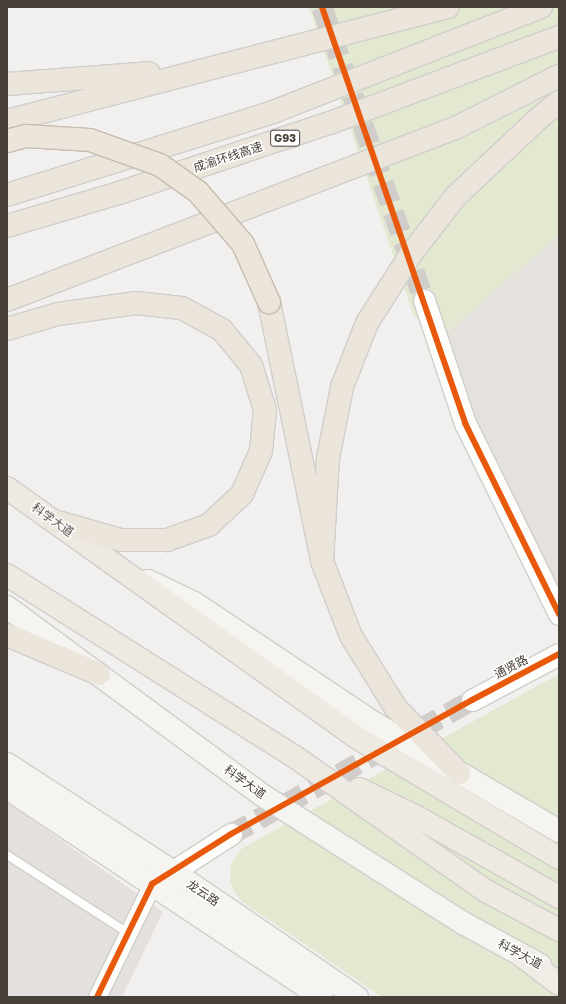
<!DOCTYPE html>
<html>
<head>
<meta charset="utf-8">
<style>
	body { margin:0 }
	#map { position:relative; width:566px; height:1004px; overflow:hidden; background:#f2f0ee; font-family:"Golos Text","Noto Sans SC",sans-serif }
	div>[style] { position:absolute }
	.residential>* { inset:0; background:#e5e1dc }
	.industrial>* { inset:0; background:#e4e0de }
	.green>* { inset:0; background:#e2e9d0 }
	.tertiary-tunnel>* { height:21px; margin-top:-10.5px; transform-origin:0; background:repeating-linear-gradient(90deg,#d0cdca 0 21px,transparent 0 31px) }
	.roads { filter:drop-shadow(1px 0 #d0cecb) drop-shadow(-1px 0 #d0cecb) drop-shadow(0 1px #d0cecb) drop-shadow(0 -1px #d0cecb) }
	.service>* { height:8px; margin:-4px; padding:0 4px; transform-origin:4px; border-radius:4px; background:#fdfdfc }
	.minor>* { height:17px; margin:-8.5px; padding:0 8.5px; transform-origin:8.5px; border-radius:8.5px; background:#fdfdfc }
	.tertiary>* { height:21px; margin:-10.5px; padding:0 10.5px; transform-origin:10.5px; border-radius:10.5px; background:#fdfdfc }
	.secondary>* { height:22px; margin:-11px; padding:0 11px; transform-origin:11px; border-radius:11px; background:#f6f4f1 }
	.primary>* { height:22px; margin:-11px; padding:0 11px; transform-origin:11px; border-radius:11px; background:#f0ede6 }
	.trunk>* { height:22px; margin:-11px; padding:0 11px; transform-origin:11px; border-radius:11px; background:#eee9e1 }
	.motorway>* { height:22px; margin:-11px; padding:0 11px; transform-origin:11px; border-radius:11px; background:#ebe5dc }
	.bridges { filter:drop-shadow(1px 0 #c7bbac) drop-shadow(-1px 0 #c7bbac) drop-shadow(0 1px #c7bbac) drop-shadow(0 -1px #c7bbac) }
	.motorway-bridge>* { height:22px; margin:-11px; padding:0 11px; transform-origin:11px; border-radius:11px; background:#ebe5dc }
	.cycleway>* { height:6px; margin:-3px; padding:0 3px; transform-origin:3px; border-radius:3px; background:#e8590c }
	span { translate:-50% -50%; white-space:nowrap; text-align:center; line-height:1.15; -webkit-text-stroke:3px #fff; paint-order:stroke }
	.shield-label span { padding:1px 3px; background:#fff; border:1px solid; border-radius:3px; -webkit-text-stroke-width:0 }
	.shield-label { font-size:11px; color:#48413a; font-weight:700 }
	.street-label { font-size:12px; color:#48413a }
	.frame { position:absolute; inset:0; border:8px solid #48413a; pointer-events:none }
</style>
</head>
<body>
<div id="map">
	<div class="residential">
		<i style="clip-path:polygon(559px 235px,559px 590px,468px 412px,445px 334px)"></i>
	</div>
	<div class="industrial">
		<i style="clip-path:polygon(7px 802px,163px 912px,122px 997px,7px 997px)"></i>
	</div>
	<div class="green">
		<i style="clip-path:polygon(309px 7px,559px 7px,559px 235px,445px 334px,414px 317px)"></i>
		<i style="clip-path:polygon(559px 674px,559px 997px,382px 997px,241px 901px,235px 893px,230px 882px,231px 865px,241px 849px)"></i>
	</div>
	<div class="tertiary-tunnel">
		<i style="left:322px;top:7px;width:310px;rotate:70.8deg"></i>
		<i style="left:231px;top:834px;width:276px;rotate:-29.1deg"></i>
	</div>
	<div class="roads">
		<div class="service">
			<i style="left:7px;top:855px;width:144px;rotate:32.8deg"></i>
		</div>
		<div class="minor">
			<i style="left:97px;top:997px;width:126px;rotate:-64deg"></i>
		</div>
		<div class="tertiary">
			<i style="left:424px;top:300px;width:130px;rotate:71.6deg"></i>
			<i style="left:465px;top:423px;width:213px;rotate:63.8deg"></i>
			<i style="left:472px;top:700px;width:98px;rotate:-27.9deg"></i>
			<i style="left:158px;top:881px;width:87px;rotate:-32.8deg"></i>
		</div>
		<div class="secondary">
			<i style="left:148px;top:581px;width:51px;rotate:25.6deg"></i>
			<i style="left:194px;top:603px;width:216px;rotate:33.7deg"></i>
			<i style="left:374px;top:723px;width:214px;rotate:30.3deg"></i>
			<i style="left:7px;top:607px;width:317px;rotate:36.4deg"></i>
			<i style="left:262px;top:795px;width:238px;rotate:32.5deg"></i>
			<i style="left:463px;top:923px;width:88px;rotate:28.6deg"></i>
			<i style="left:7px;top:764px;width:197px;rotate:33deg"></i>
			<i style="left:172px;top:871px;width:224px;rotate:34.3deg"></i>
			<i style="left:7px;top:788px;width:378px;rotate:33.6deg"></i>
		</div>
		<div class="primary">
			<i style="left:522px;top:956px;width:46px;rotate:37.1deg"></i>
		</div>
		<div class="trunk">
			<i style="left:7px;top:488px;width:429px;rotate:35.5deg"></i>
			<i style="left:356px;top:737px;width:236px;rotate:30.8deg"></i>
			<i style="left:7px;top:575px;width:344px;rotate:32.3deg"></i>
			<i style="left:298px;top:759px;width:230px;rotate:35.1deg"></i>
			<i style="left:486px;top:891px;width:83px;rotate:28.1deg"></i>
			<i style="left:359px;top:789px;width:64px;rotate:25.8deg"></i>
			<i style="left:417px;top:817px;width:163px;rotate:29.4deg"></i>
		</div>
		<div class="motorway">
			<i style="left:7px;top:84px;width:142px;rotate:-4.4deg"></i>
			<i style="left:7px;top:121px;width:455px;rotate:-14.5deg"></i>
			<i style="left:7px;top:195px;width:279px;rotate:-17.3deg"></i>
			<i style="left:273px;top:112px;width:288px;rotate:-21.4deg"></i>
			<i style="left:7px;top:226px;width:117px;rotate:-16.4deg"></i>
			<i style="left:119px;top:193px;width:222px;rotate:-18.4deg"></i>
			<i style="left:330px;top:123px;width:245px;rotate:-20.6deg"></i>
			<i style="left:7px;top:300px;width:482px;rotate:-21deg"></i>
			<i style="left:457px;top:127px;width:114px;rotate:-26.6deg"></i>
			<i style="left:269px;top:302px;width:264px;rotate:78.4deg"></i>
			<i style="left:322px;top:561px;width:80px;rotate:68.9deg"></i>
			<i style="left:351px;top:636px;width:85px;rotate:58deg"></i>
			<i style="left:396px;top:708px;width:91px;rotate:45.9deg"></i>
			<i style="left:7px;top:329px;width:53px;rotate:-16.4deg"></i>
			<i style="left:58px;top:314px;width:79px;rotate:-8deg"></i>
			<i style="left:136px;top:303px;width:46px;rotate:6.2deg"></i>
			<i style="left:182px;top:308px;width:46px;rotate:28.8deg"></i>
			<i style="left:222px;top:330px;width:45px;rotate:50.4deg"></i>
			<i style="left:251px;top:365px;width:47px;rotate:72.7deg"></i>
			<i style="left:265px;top:410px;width:41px;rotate:95.6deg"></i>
			<i style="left:261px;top:451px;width:47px;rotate:113.8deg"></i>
			<i style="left:242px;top:494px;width:45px;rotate:136.8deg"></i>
			<i style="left:209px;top:525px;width:45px;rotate:160.3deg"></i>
			<i style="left:167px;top:540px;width:46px;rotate:180deg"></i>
			<i style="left:121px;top:540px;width:70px;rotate:-164.2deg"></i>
			<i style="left:322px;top:561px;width:103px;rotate:-86.7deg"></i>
			<i style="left:328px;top:458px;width:72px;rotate:-78.8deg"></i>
			<i style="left:342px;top:387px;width:69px;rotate:-68.7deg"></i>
			<i style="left:367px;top:323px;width:82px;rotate:-57.5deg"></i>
			<i style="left:411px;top:254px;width:73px;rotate:-52.2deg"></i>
			<i style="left:456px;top:196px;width:114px;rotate:-43.2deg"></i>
			<i style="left:539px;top:118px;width:26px;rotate:-39deg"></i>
			<i style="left:7px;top:635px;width:100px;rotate:23deg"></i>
		</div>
	</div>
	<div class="bridges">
		<div class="motorway-bridge">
			<i style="left:7px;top:141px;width:20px;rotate:-15deg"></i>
			<i style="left:26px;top:136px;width:64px;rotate:3.6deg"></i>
			<i style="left:90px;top:140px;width:74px;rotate:19.7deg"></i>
			<i style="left:160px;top:165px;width:47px;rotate:35.4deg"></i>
			<i style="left:198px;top:192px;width:69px;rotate:49.1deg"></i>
			<i style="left:243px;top:244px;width:64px;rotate:65.9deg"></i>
		</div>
	</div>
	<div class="cycleway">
		<i style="left:322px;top:7px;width:440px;rotate:71deg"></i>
		<i style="left:465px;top:423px;width:213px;rotate:63.8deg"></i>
		<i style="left:97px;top:997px;width:126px;rotate:-64deg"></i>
		<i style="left:152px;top:884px;width:93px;rotate:-32.3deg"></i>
		<i style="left:231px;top:834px;width:276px;rotate:-29.1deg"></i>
		<i style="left:472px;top:700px;width:98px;rotate:-27.9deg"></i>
	</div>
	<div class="shield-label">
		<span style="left:285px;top:138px">G93</span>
	</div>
	<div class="street-label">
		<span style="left:228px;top:157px;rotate:-18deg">成渝环线高速</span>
		<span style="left:53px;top:520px;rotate:36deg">科学大道</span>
		<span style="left:511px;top:667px;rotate:-28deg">通贤路</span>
		<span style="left:245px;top:782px;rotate:36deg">科学大道</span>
		<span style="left:203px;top:893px;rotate:34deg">龙云路</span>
		<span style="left:520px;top:954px;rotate:28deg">科学大道</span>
	</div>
	<div class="frame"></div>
</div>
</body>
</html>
